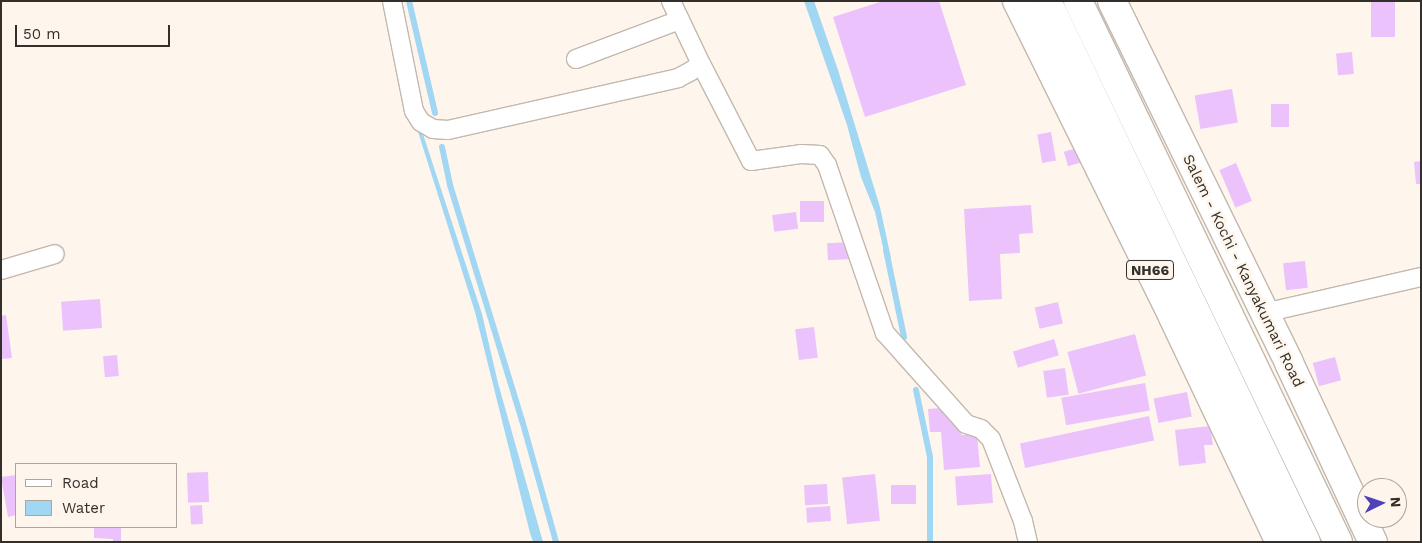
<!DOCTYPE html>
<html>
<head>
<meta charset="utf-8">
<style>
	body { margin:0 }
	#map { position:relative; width:1422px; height:543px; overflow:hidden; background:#fef5ed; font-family:"Work Sans",sans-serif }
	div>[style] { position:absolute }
	.water>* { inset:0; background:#a1d7f3 }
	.stream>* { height:6px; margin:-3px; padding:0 3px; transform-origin:3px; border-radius:3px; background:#a1d7f3 }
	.building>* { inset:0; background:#ecc2fc; transform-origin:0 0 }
	.roads { filter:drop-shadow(1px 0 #c3b8ae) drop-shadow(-1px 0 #c3b8ae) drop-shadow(0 1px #c3b8ae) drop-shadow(0 -1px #c3b8ae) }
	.minor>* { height:18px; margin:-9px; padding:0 9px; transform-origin:9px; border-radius:9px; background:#fff }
	.trunk>* { height:28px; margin:-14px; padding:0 14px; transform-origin:14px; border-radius:14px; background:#fff }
	span { translate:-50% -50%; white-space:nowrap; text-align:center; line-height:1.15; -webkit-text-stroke:5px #fef5ed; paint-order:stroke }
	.shield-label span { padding:1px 4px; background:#fef5ed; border:1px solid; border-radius:4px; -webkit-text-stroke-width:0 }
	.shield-label { font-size:14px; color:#332f2b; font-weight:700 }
	.street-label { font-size:15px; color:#332f2b }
	.frame { position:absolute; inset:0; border:2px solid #332f2b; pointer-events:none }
	.legend { position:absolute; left:15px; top:463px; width:162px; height:65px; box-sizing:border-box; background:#fef5ed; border:1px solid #ada69f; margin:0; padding:6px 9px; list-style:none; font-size:15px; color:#332f2b }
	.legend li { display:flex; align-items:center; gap:10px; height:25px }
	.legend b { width:25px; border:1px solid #ada69f }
	.north { position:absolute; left:1357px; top:478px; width:50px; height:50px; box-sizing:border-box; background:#fef5ed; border:1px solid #ada69f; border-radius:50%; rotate:86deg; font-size:14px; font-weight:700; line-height:20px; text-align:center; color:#332f2b }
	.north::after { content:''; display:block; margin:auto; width:18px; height:22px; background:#4f41b8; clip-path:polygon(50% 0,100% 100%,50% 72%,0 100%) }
	.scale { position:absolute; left:15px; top:25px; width:155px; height:22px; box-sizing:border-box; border:2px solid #332f2b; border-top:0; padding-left:6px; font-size:15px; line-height:18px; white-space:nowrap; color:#332f2b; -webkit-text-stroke:4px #fef5ed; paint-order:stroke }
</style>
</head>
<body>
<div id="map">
	<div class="water">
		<i style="clip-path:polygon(804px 1px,814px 1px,838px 70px,880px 207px,891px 258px,885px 256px,875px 212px,861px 177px,847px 125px)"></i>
		<i style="clip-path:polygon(413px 116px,421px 128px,482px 314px,498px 383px,543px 542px,533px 542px,530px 533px,475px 312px)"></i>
	</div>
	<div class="stream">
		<i style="left:409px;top:1px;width:115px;rotate:76.9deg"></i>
		<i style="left:442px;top:147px;width:39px;rotate:78deg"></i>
		<i style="left:450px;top:185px;width:246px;rotate:73deg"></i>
		<i style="left:522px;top:420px;width:127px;rotate:74.4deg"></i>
		<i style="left:886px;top:250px;width:89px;rotate:78.3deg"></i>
		<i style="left:916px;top:390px;width:68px;rotate:78.2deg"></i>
		<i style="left:930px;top:457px;width:85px;rotate:90deg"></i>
	</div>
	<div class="building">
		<i style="clip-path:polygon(883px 1px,939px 1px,966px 85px,865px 117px,833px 17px)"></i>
		<i style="left:1371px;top:1px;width:24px;height:36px"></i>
		<i style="left:1352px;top:52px;width:22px;height:16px;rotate:85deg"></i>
		<i style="left:1232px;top:89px;width:34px;height:38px;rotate:80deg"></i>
		<i style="left:1271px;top:104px;width:18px;height:23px"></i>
		<i style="left:1051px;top:132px;width:29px;height:14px;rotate:80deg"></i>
		<i style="left:1084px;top:146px;width:15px;height:21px;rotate:74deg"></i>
		<i style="clip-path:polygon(1421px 161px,1421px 184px,1416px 184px,1414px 162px)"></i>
		<i style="left:1236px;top:163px;width:41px;height:18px;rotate:67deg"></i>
		<i style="left:824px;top:201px;width:21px;height:24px;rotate:90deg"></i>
		<i style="clip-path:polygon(1031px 205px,1033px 233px,1019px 234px,1020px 253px,1000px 254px,1002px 299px,969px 301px,964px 209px)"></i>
		<i style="left:796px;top:212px;width:17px;height:24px;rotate:83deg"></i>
		<i style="left:850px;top:242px;width:17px;height:23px;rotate:87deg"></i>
		<i style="left:1305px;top:261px;width:27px;height:22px;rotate:84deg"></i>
		<i style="left:100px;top:299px;width:29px;height:39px;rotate:86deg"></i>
		<i style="left:1058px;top:302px;width:22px;height:24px;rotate:77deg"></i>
		<i style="clip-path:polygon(6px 315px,12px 358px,1px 359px,1px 316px)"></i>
		<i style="left:814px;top:327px;width:31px;height:19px;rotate:83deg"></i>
		<i style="left:1135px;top:334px;width:43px;height:70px;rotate:75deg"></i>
		<i style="left:1054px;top:339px;width:17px;height:43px;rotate:73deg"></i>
		<i style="left:117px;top:355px;width:21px;height:14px;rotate:85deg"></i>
		<i style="left:1335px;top:357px;width:24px;height:23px;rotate:75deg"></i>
		<i style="left:1065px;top:368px;width:27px;height:22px;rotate:82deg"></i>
		<i style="left:1145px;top:383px;width:28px;height:85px;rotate:80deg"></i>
		<i style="left:1187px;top:392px;width:25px;height:34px;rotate:79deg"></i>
		<i style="clip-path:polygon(940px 408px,962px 435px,977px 435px,980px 467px,944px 470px,941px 432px,930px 432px,928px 409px)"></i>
		<i style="left:1149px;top:416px;width:25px;height:132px;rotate:78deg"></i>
		<i style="clip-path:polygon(1210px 426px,1213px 445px,1204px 445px,1206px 463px,1179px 466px,1175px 430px)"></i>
		<i style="left:208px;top:472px;width:30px;height:21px;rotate:88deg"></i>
		<i style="left:875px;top:474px;width:47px;height:33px;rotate:84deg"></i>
		<i style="left:991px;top:474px;width:29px;height:36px;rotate:86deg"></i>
		<i style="clip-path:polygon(16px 475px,16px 515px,8px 517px,1px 477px)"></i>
		<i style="left:827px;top:484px;width:20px;height:23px;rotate:87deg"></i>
		<i style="left:891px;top:485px;width:25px;height:19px"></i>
		<i style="left:202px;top:505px;width:19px;height:12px;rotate:87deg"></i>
		<i style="left:830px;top:506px;width:15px;height:24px;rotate:86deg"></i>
		<i style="clip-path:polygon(94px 527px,121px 527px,121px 542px,113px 542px,113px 539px,94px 538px)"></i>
	</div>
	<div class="roads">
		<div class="minor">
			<i style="left:392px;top:1px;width:112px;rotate:78.7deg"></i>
			<i style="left:414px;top:111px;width:13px;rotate:58deg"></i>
			<i style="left:421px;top:122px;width:14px;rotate:30deg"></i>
			<i style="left:433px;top:129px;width:15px;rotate:4deg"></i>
			<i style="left:448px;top:130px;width:236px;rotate:-12.7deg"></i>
			<i style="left:678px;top:78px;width:15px;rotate:-28deg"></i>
			<i style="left:691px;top:71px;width:12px;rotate:-35deg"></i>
			<i style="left:701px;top:64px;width:70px;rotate:-115.5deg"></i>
			<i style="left:576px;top:59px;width:111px;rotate:-20.6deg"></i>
			<i style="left:701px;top:64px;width:109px;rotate:62.7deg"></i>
			<i style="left:751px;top:161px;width:50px;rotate:-8deg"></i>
			<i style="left:801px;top:154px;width:19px;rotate:3deg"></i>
			<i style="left:820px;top:155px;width:12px;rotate:55deg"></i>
			<i style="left:827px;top:165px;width:178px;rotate:71deg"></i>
			<i style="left:885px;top:333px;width:122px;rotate:48.3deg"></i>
			<i style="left:966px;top:424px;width:16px;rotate:18deg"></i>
			<i style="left:981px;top:429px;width:14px;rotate:45deg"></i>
			<i style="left:991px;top:439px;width:88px;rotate:68.7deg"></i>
			<i style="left:1023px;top:521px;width:22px;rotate:77deg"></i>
			<i style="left:1px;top:270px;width:56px;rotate:-16.5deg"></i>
			<i style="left:1264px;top:313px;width:161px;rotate:-12.9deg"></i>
		</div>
		<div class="trunk">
			<i style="left:1017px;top:1px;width:352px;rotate:63.7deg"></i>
			<i style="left:1173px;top:317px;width:249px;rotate:64.6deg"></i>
			<i style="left:1047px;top:1px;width:600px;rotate:64.42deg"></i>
			<i style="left:1078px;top:1px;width:600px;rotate:64.33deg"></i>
			<i style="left:1112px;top:1px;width:403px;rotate:63.9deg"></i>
			<i style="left:1289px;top:363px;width:198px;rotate:64.9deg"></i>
		</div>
	</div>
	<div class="shield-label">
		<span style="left:1150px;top:270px">NH66</span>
	</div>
	<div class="street-label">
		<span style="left:1243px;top:271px;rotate:64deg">Salem - Kochi - Kanyakumari Road</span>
	</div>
	<div class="frame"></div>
	<ul class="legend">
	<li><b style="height:6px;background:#fff"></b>Road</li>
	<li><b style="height:14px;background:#a1d7f3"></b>Water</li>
	</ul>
	<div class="north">N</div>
	<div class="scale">50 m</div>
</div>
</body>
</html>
